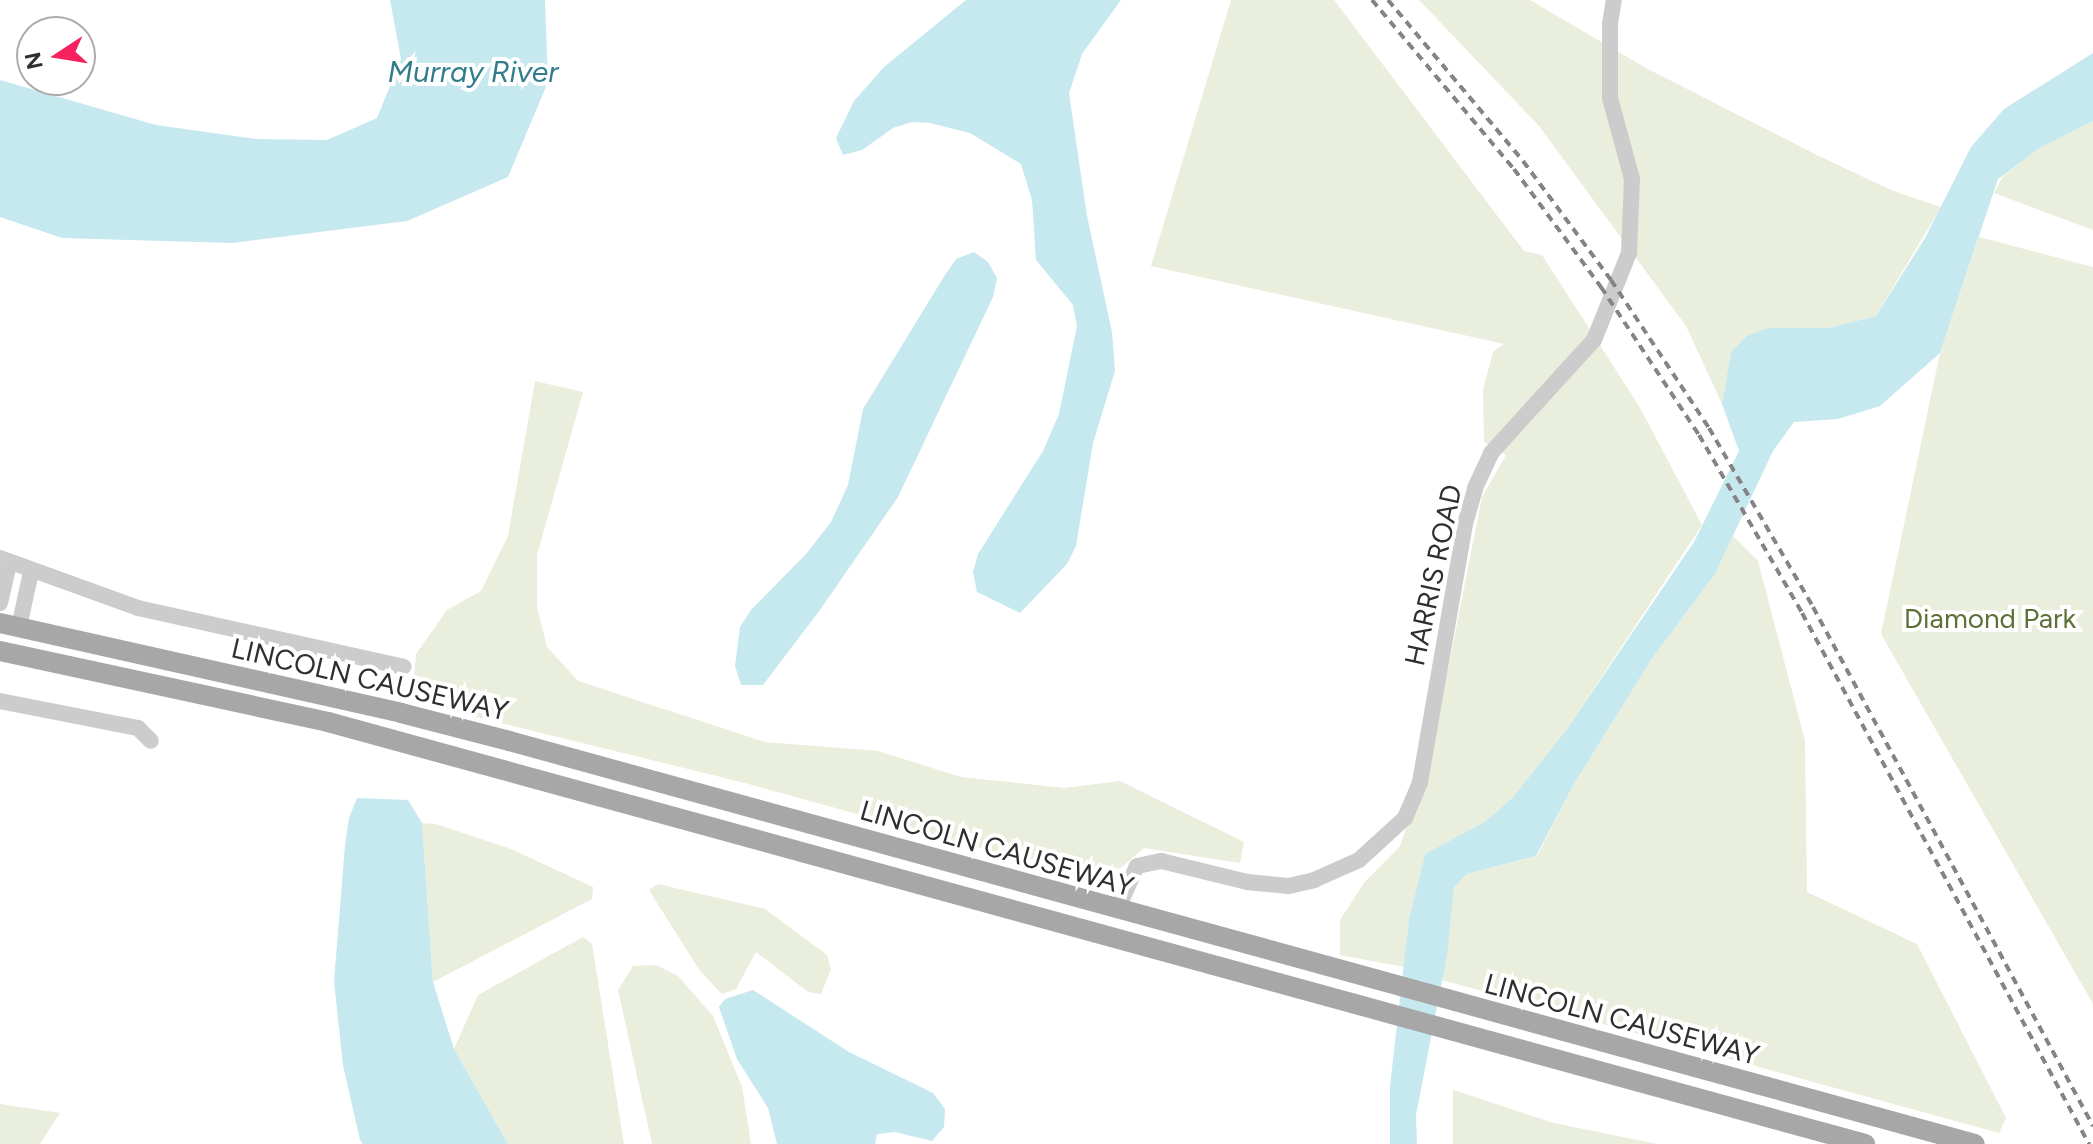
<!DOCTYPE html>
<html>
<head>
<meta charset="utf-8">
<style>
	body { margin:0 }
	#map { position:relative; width:2093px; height:1144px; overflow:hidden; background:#fff; font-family:Figtree,sans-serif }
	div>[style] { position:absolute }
	.green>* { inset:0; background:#eaeedc }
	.water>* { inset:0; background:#c6e8ef }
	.minor>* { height:16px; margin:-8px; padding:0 8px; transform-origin:8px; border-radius:8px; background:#ccc }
	.major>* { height:20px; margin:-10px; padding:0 10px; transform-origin:10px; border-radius:10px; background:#a7a7a7 }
	.rail>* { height:4px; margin-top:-2px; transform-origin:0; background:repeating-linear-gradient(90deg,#848484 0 8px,transparent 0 14px) }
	span { translate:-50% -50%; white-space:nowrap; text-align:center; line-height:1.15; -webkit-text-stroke:8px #fff; paint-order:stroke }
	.street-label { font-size:28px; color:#2f2f2f }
	.park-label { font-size:28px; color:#5e7038 }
	.water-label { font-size:30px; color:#317d8c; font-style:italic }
	.north { position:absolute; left:16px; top:16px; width:80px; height:80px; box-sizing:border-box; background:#fff; border:2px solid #acacac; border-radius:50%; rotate:258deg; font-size:22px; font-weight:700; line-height:32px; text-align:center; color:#2f2f2f }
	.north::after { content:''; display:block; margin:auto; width:28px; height:36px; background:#f62260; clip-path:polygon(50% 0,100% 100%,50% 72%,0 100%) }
</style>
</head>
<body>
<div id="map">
	<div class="green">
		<i style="clip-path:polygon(1231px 0,1334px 0,1524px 251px,1542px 255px,1639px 406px,1702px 525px,1567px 729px,1513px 797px,1486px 821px,1425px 854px,1409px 919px,1404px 967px,1340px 955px,1340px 920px,1364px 883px,1400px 846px,1431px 755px,1482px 497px,1506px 455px,1484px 442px,1483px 390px,1493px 352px,1504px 344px,1151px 266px)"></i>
		<i style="clip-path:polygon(1419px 0,1530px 0,1644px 67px,1819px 156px,1891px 190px,1941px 207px,1876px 316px,1828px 328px,1769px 328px,1731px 352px,1722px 404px,1686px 326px,1539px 126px)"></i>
		<i style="clip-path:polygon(2093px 121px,2093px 230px,1994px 193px,2003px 176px,2040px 148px)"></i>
		<i style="clip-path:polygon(1979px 237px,2093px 267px,2093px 1004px,1881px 634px,1940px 353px)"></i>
		<i style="clip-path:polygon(535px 381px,583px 392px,537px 555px,537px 607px,547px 647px,578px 681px,765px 742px,878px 751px,961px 777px,1064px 788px,1120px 781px,1244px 842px,1240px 863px,1144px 848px,1112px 875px,988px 850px,741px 782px,412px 701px,416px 654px,447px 610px,481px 591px,508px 536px)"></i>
		<i style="clip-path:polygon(1733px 536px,1758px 561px,1805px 741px,1807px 892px,1917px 944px,2006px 1118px,1999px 1133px,1442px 980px,1454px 887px,1467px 874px,1537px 856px,1574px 784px,1651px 660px,1715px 574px)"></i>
		<i style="clip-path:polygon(422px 823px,436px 824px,511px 849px,593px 887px,592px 899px,433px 982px)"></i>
		<i style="clip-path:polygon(658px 884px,765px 909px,827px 955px,831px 969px,821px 994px,808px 992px,756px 952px,736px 989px,722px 994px,700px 971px,649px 890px)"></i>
		<i style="clip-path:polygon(583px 937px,592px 944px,624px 1144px,508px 1144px,454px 1049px,478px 995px)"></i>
		<i style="clip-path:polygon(656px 965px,678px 976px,713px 1016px,742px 1087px,751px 1144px,652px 1144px,618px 990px,633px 966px)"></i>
		<i style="clip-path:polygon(1453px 1090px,1554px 1123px,1657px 1144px,1453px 1144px)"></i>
		<i style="clip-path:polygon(0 1104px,60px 1113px,40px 1144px,0 1144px)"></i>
	</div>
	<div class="water">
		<i style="clip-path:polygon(390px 0,545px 0,548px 82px,508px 177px,407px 221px,232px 243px,62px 238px,0 217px,0 80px,156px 125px,256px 139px,327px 140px,377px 118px,401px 59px)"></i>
		<i style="clip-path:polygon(966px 0,1121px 0,1082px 54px,1069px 93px,1087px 216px,1112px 332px,1115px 371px,1093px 443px,1076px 546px,1067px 564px,1020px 613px,977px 592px,973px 572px,978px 554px,1043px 451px,1059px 414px,1077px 326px,1073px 305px,1036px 260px,1032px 200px,1021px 164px,970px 133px,930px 123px,912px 122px,893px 128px,862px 150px,843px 155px,836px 138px,854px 101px,884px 67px)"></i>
		<i style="clip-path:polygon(2093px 53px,2093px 121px,2040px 148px,1998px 179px,1940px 353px,1880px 406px,1838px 419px,1794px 422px,1773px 451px,1715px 574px,1651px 660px,1574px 784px,1536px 856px,1467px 874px,1454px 887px,1447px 955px,1416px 1115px,1417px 1144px,1390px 1144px,1390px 1086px,1409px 919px,1425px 854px,1486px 821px,1513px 797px,1567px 729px,1694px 542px,1739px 451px,1722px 404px,1731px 352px,1747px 336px,1769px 328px,1828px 328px,1876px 316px,1925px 238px,1971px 147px,2004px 109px)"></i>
		<i style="clip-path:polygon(974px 252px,988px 262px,997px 278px,993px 297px,898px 497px,820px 610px,763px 685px,741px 685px,735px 666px,740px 627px,751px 610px,806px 554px,831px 522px,848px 485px,863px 409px,945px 275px,956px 259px)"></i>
		<i style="clip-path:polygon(357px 798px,408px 800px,422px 823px,433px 982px,454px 1049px,508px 1144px,363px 1144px,360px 1140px,343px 1065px,334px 982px,345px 845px,349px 818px)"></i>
		<i style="clip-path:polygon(753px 990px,849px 1052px,933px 1093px,945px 1109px,944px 1127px,932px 1141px,895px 1132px,877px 1134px,875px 1144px,777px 1144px,768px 1108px,737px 1059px,719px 1007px,725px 999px)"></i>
	</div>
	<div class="minor">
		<i style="left:0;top:558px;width:147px;rotate:19.9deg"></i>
		<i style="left:138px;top:608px;width:272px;rotate:12.5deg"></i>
		<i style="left:0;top:603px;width:40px;rotate:-77deg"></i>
		<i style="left:19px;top:627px;width:56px;rotate:-77.7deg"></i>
		<i style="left:0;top:701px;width:141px;rotate:11.1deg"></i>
		<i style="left:138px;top:728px;width:18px;rotate:45deg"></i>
		<i style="left:1117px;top:910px;width:48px;rotate:-65.6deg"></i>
		<i style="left:1137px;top:866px;width:25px;rotate:-12deg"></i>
		<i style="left:1161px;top:861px;width:89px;rotate:13.7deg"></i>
		<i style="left:1247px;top:882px;width:42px;rotate:5.4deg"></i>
		<i style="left:1289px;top:886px;width:26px;rotate:-13deg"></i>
		<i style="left:1314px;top:880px;width:49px;rotate:-24deg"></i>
		<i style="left:1359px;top:860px;width:62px;rotate:-42.4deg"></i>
		<i style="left:1405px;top:818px;width:39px;rotate:-67deg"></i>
		<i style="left:1420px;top:782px;width:262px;rotate:-80.1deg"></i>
		<i style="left:1465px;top:524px;width:37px;rotate:-74deg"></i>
		<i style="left:1475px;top:488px;width:38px;rotate:-65deg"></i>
		<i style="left:1491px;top:453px;width:153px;rotate:-47.7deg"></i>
		<i style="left:1594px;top:340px;width:94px;rotate:-68.1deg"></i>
		<i style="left:1629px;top:253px;width:74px;rotate:-87.7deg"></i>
		<i style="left:1632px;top:179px;width:84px;rotate:-105.2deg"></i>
		<i style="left:1610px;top:98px;width:74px;rotate:-90deg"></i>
		<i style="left:1610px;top:24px;width:24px;rotate:-81deg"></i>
	</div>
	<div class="major">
		<i style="left:0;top:623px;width:411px;rotate:12.6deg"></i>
		<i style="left:401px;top:713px;width:112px;rotate:14.5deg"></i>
		<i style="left:509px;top:741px;width:1520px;rotate:15.37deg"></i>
		<i style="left:0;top:651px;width:336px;rotate:12.2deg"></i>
		<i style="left:328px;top:722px;width:1594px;rotate:15.35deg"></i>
	</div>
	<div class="rail">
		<i style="left:1372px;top:0;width:221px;rotate:50deg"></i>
		<i style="left:1514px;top:169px;width:147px;rotate:53.6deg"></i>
		<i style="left:1601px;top:287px;width:178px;rotate:56.5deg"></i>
		<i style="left:1699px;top:435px;width:206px;rotate:59.9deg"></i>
		<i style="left:1802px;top:613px;width:604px;rotate:61.61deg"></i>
		<i style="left:1388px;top:0;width:210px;rotate:50deg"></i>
		<i style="left:1523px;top:161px;width:148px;rotate:53.5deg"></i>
		<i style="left:1611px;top:280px;width:178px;rotate:56.5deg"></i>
		<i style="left:1709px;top:428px;width:207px;rotate:59.8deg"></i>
		<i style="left:1813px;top:607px;width:590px;rotate:61.65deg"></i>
	</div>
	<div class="street-label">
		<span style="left:1433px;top:575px;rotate:-78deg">HARRIS ROAD</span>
		<span style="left:370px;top:679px;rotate:13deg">LINCOLN CAUSEWAY</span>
		<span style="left:997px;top:848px;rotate:16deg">LINCOLN CAUSEWAY</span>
		<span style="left:1622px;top:1019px;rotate:15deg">LINCOLN CAUSEWAY</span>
	</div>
	<div class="park-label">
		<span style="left:1990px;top:618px">Diamond Park</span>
	</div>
	<div class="water-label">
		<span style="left:473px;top:72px">Murray River</span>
	</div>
	<div class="north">N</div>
</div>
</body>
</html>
